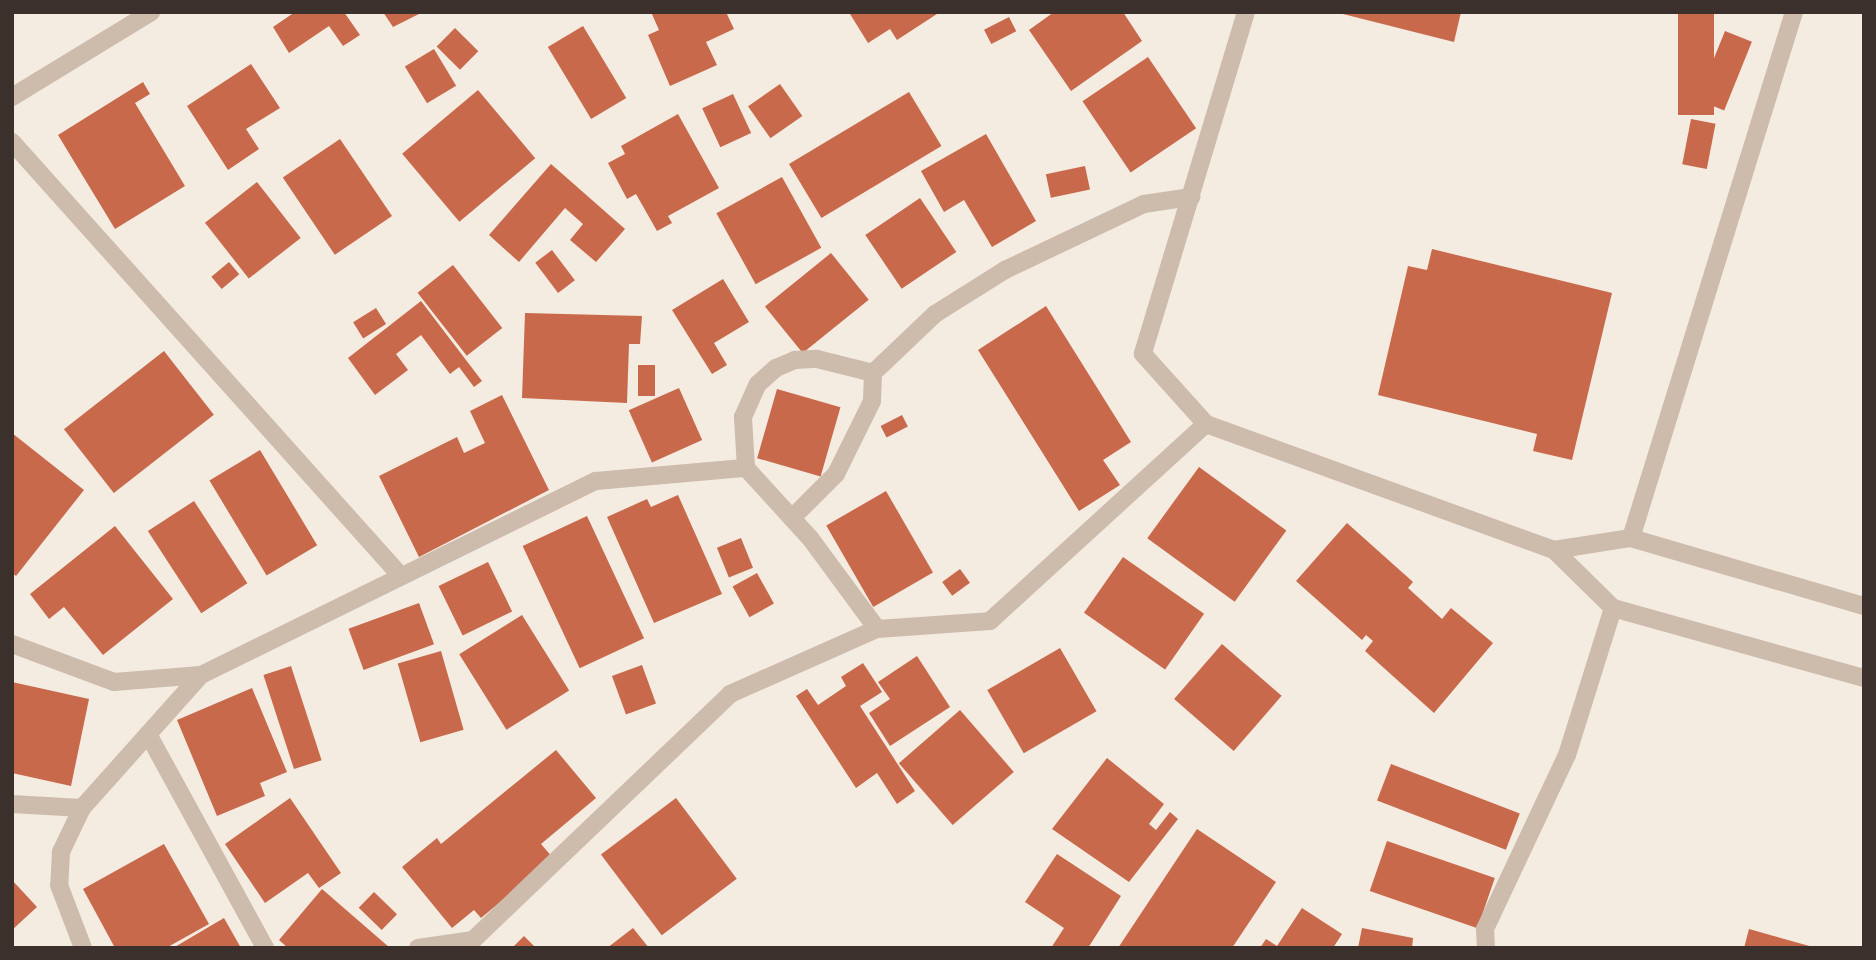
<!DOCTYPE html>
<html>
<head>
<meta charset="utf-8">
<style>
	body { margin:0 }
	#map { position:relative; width:1876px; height:960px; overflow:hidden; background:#f4ebe1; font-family:Signika,sans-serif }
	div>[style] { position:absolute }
	.building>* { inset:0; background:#c8694b; transform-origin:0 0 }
	.street>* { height:18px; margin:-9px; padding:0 9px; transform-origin:9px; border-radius:9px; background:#cdbbac }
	span { translate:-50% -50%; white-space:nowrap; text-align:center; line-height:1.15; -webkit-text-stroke:6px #fbf5ee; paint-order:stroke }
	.frame { position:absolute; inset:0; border:14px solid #3b302b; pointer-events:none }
</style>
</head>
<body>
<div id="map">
	<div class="building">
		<i style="clip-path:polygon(295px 12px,344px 12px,360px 35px,343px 46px,329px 26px,289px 53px,273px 27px)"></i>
		<i style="clip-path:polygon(383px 12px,423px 12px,393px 27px)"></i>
		<i style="clip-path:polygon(651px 12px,726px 12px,734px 29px,706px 42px,717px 65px,670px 86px,648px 35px,659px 30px)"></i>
		<i style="clip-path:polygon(853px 12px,940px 12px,897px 40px,890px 29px,868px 43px,850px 14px)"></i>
		<i style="clip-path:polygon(1054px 12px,1123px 12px,1142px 41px,1071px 91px,1029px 30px)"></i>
		<i style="clip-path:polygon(1335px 12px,1461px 12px,1454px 42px)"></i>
		<i style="left:1678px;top:12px;width:36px;height:103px"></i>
		<i style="left:1009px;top:17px;width:16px;height:28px;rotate:63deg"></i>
		<i style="left:583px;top:26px;width:84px;height:41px;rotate:59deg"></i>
		<i style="left:455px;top:28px;width:33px;height:26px;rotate:45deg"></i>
		<i style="left:1725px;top:31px;width:29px;height:74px;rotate:22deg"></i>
		<i style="left:434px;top:49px;width:43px;height:34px;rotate:59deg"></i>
		<i style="left:1148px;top:57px;width:86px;height:79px;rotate:56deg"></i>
		<i style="clip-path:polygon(251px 64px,280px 108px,246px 129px,259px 149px,228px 170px,187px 106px)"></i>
		<i style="clip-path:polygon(143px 82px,150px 94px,135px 103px,185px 186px,115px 229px,58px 135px)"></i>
		<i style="left:780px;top:84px;width:39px;height:39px;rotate:55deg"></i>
		<i style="left:478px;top:90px;width:89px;height:99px;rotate:50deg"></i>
		<i style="left:909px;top:92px;width:63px;height:140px;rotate:59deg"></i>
		<i style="left:733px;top:94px;width:43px;height:34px;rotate:65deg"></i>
		<i style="clip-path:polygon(678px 114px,719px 188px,668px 216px,672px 223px,657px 231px,636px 194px,627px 199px,608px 163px,625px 154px,621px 146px)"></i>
		<i style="left:1691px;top:119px;width:25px;height:46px;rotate:11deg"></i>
		<i style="clip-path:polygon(986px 134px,1036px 221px,992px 247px,964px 200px,944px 212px,921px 171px)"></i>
		<i style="left:340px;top:139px;width:93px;height:69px;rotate:56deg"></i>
		<i style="clip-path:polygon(551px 164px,625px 229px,596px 262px,570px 240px,583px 224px,565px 208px,519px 262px,489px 235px)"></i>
		<i style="left:1085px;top:166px;width:24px;height:40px;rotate:78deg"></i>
		<i style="left:782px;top:177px;width:81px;height:75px;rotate:61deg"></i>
		<i style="left:257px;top:182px;width:71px;height:66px;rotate:52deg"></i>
		<i style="left:920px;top:198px;width:65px;height:66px;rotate:56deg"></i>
		<i style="clip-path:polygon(1432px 249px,1612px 293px,1572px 460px,1533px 451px,1537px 434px,1378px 395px,1408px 266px,1427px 270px)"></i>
		<i style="left:552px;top:250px;width:38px;height:21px;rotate:53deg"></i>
		<i style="left:831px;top:253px;width:60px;height:85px;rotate:51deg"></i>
		<i style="left:229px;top:262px;width:16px;height:23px;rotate:50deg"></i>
		<i style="left:453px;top:265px;width:80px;height:45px;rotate:52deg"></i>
		<i style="clip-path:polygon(723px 279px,749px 322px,714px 343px,727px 365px,712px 374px,672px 310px)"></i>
		<i style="clip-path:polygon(421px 301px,482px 381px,474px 387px,459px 367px,450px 374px,421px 335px,396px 354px,408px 370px,375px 395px,348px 358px)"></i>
		<i style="clip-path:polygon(1046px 306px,1131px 442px,1103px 460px,1120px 485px,1079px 511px,978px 350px)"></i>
		<i style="left:376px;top:308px;width:19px;height:27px;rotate:58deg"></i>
		<i style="clip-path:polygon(525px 313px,642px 316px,640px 344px,629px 344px,627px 403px,522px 398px)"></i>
		<i style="left:164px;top:351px;width:81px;height:127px;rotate:52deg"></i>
		<i style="left:638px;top:365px;width:17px;height:31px"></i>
		<i style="left:679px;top:388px;width:57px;height:55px;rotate:66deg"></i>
		<i style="left:777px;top:389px;width:66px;height:72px;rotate:16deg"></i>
		<i style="clip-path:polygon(502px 395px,549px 490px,419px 557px,379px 476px,457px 437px,464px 453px,485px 443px,470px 411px)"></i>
		<i style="left:902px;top:415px;width:13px;height:24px;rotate:63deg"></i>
		<i style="clip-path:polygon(12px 433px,84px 490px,16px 576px,12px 573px)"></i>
		<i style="left:260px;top:450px;width:111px;height:59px;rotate:59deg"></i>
		<i style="left:1199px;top:467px;width:108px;height:88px;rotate:36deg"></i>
		<i style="left:886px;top:491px;width:94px;height:69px;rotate:60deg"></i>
		<i style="clip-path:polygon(678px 495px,722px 594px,654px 623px,607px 517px,647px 499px,651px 507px)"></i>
		<i style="left:194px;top:501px;width:98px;height:55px;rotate:57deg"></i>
		<i style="left:587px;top:516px;width:135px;height:71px;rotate:65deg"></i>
		<i style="clip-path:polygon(1347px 523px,1413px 582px,1408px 588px,1442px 619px,1451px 608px,1493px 643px,1434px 713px,1365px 651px,1373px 641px,1366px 635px,1362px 640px,1296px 581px)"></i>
		<i style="clip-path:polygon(115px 526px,173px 599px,103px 655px,64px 607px,49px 619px,30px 594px)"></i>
		<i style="left:741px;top:538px;width:32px;height:26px;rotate:68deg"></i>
		<i style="left:1123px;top:557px;width:99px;height:68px;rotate:35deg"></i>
		<i style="left:488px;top:562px;width:55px;height:55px;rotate:64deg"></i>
		<i style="left:960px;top:569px;width:17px;height:22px;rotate:54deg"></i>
		<i style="left:757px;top:573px;width:35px;height:28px;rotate:61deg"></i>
		<i style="left:419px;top:603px;width:44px;height:75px;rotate:70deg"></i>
		<i style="left:522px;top:615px;width:89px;height:74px;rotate:58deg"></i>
		<i style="left:1222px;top:644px;width:79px;height:73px;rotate:41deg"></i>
		<i style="left:1060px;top:648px;width:73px;height:84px;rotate:60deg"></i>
		<i style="left:441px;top:651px;width:82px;height:45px;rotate:74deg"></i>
		<i style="clip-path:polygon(917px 656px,950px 707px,890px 746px,869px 713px,890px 699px,878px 682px)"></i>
		<i style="clip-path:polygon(863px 663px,882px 692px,860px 706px,915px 791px,897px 804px,877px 773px,856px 788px,796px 696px,807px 689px,818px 705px,846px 686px,841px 677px)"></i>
		<i style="left:642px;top:665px;width:41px;height:32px;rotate:70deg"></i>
		<i style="left:291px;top:666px;width:99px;height:29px;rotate:72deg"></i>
		<i style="clip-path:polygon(12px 682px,89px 699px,71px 786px,12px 773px)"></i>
		<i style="clip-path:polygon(252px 688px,287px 772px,260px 783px,265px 796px,217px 816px,177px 720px)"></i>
		<i style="left:960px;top:710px;width:82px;height:81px;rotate:49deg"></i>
		<i style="clip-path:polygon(556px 750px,596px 798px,541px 844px,553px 858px,481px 918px,474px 910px,452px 928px,402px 867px,437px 838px,441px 844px)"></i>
		<i style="clip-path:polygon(1107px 758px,1164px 804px,1149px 824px,1156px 830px,1170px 812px,1178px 819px,1129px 882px,1052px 829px)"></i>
		<i style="left:1391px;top:764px;width:138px;height:39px;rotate:21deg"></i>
		<i style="clip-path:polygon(290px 798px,341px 873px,319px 888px,308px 873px,265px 903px,225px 844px)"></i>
		<i style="left:676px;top:798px;width:101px;height:94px;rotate:53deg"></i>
		<i style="clip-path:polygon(1197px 829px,1276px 882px,1232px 948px,1118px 948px)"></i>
		<i style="left:1387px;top:841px;width:114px;height:53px;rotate:19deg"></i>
		<i style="clip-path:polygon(164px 844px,209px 924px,166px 948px,115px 948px,83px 889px)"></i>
		<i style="clip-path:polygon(1057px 854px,1121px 896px,1088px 948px,1051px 948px,1064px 928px,1025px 902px)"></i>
		<i style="clip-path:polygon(12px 880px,37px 907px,12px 930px)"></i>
		<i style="clip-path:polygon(322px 889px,390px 948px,288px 948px,279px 940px)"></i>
		<i style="left:374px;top:892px;width:32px;height:22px;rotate:44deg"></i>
		<i style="clip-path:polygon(1302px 908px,1342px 934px,1333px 948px,1260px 948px,1266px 939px,1277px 946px)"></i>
		<i style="clip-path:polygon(224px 918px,241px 948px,173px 948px)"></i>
		<i style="clip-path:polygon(633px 928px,649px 948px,607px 948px)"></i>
		<i style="clip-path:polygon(1362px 928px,1413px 938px,1412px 948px,1358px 948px)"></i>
		<i style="clip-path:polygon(1749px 929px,1813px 947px,1813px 948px,1744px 948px)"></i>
		<i style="clip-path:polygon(524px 936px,536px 948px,512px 948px)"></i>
	</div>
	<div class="street">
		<i style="left:1246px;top:12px;width:357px;rotate:106.8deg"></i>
		<i style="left:1143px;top:354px;width:94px;rotate:48deg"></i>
		<i style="left:1206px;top:424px;width:370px;rotate:19.9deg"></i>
		<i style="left:1554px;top:550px;width:83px;rotate:44.5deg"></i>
		<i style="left:1613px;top:608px;width:261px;rotate:15.6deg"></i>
		<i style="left:12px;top:97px;width:163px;rotate:-31.4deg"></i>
		<i style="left:12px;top:142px;width:581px;rotate:48.14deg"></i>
		<i style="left:746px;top:468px;width:51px;rotate:-93.4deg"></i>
		<i style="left:743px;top:417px;width:36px;rotate:-66deg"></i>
		<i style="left:758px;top:384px;width:24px;rotate:-42deg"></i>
		<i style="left:776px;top:368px;width:21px;rotate:-23deg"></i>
		<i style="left:795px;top:360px;width:22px;rotate:-3deg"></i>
		<i style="left:817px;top:359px;width:58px;rotate:14deg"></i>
		<i style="left:792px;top:518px;width:62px;rotate:-45deg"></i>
		<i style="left:836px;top:474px;width:81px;rotate:-63.7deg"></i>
		<i style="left:872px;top:401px;width:28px;rotate:-88deg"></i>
		<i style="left:873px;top:373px;width:86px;rotate:-43.6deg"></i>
		<i style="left:935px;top:314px;width:83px;rotate:-32.2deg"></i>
		<i style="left:1005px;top:270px;width:154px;rotate:-25.4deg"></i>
		<i style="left:1144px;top:204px;width:48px;rotate:-8.5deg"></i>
		<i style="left:1631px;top:538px;width:243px;rotate:16.3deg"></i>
		<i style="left:1554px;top:550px;width:78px;rotate:-8.9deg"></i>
		<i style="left:1631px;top:538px;width:551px;rotate:-72.78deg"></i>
		<i style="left:12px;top:644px;width:109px;rotate:20.4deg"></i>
		<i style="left:114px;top:682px;width:87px;rotate:-4.6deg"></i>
		<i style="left:148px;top:734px;width:244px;rotate:61.3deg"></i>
		<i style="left:12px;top:804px;width:70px;rotate:3.3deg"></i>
		<i style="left:82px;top:808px;width:49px;rotate:115.5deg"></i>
		<i style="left:61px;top:852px;width:33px;rotate:93deg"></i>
		<i style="left:59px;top:885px;width:67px;rotate:69.1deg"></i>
		<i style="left:82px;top:808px;width:178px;rotate:-48.2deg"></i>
		<i style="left:201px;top:675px;width:440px;rotate:-26.2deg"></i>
		<i style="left:596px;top:481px;width:151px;rotate:-5deg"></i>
		<i style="left:746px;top:468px;width:95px;rotate:47.6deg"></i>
		<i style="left:810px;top:538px;width:113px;rotate:53.6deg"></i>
		<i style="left:877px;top:629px;width:113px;rotate:-4deg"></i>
		<i style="left:990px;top:621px;width:292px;rotate:-42.4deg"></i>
		<i style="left:418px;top:948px;width:56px;rotate:-8.3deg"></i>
		<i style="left:473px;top:940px;width:356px;rotate:-43.7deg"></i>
		<i style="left:730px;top:694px;width:161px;rotate:-23.9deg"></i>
		<i style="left:1486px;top:948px;width:19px;rotate:-93deg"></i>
		<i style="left:1485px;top:929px;width:192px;rotate:-64.8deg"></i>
		<i style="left:1567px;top:755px;width:154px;rotate:-72.6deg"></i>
	</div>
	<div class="frame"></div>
</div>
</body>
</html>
